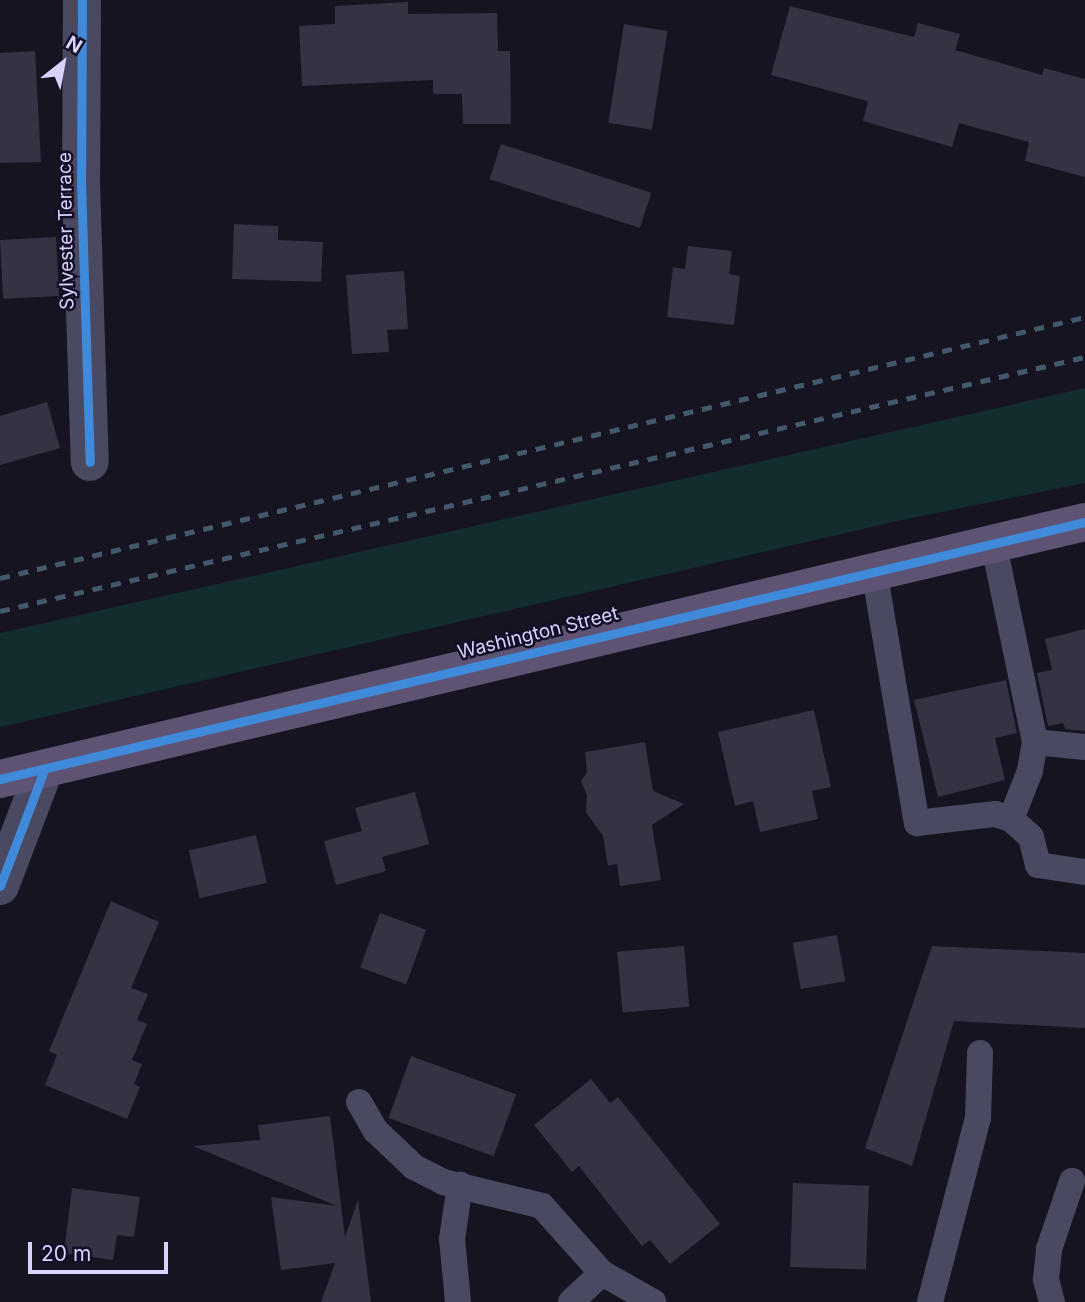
<!DOCTYPE html>
<html>
<head>
<meta charset="utf-8">
<style>
	body { margin:0 }
	#map { position:relative; width:1085px; height:1302px; overflow:hidden; background:#161421; font-family:Inter,sans-serif }
	div>[style] { position:absolute }
	.green>* { inset:0; background:#132c2d }
	.building>* { inset:0; background:#343243; transform-origin:0 0 }
	.service>* { height:26px; margin:-13px; padding:0 13px; transform-origin:13px; border-radius:13px; background:#4a4962 }
	.minor>* { height:38px; margin:-19px; padding:0 19px; transform-origin:19px; border-radius:19px; background:#4a4962 }
	.primary>* { height:38px; margin:-19px; padding:0 19px; transform-origin:19px; border-radius:19px; background:#5e5373 }
	.rail>* { height:5px; margin-top:-2.5px; transform-origin:0; background:repeating-linear-gradient(90deg,#43596b 0 10px,transparent 0 19px) }
	.cycleway>* { height:9px; margin:-4.5px; padding:0 4.5px; transform-origin:4.5px; border-radius:4.5px; background:#408adc }
	span { translate:-50% -50%; white-space:nowrap; text-align:center; line-height:1.15; -webkit-text-stroke:5px #130f26; paint-order:stroke }
	.street-label { font-size:19px; color:#d9d4ff }
	.north { position:absolute; left:28px; top:28px; width:70px; height:70px; -webkit-text-stroke:5px #130f26; paint-order:stroke; rotate:31deg; font-size:19px; font-weight:700; line-height:28px; text-align:center; color:#d9d4ff }
	.north::after { content:''; display:block; margin:auto; width:24px; height:32px; background:#d9d4ff; clip-path:polygon(50% 0,100% 100%,50% 72%,0 100%) }
	.scale { position:absolute; left:28px; top:1242px; width:140px; height:32px; box-sizing:border-box; border:4px solid #d9d4ff; border-top:0; padding-left:9px; font-size:21px; line-height:24px; white-space:nowrap; color:#d9d4ff; -webkit-text-stroke:5px #130f26; paint-order:stroke }
</style>
</head>
<body>
<div id="map">
	<div class="green">
		<i style="clip-path:polygon(1085px 388px,1085px 483px,902px 520px,0 727px,0 633px)"></i>
	</div>
	<div class="building">
		<i style="clip-path:polygon(408px 2px,408px 14px,497px 13px,498px 51px,510px 51px,511px 124px,463px 124px,462px 94px,433px 94px,433px 80px,302px 86px,299px 26px,335px 24px,335px 6px)"></i>
		<i style="clip-path:polygon(790px 6px,914px 37px,918px 23px,960px 34px,955px 50px,1042px 75px,1044px 68px,1085px 79px,1085px 177px,1025px 161px,1029px 142px,959px 123px,952px 147px,863px 121px,868px 101px,771px 75px)"></i>
		<i style="left:624px;top:24px;width:44px;height:100px;rotate:9deg"></i>
		<i style="clip-path:polygon(35px 51px,41px 162px,0 163px,0 53px)"></i>
		<i style="left:501px;top:144px;width:158px;height:37px;rotate:18deg"></i>
		<i style="clip-path:polygon(234px 224px,278px 226px,278px 240px,323px 242px,321px 282px,232px 279px)"></i>
		<i style="left:56px;top:237px;width:59px;height:56px;rotate:87deg"></i>
		<i style="clip-path:polygon(688px 246px,732px 251px,729px 274px,740px 276px,734px 325px,667px 317px,673px 267px,685px 269px)"></i>
		<i style="clip-path:polygon(404px 271px,408px 329px,387px 330px,389px 352px,352px 354px,346px 275px)"></i>
		<i style="clip-path:polygon(47px 402px,60px 448px,0 465px,0 416px)"></i>
		<i style="clip-path:polygon(1085px 629px,1085px 731px,1065px 729px,1063px 723px,1048px 726px,1037px 673px,1052px 670px,1045px 639px)"></i>
		<i style="clip-path:polygon(1006px 680px,1017px 733px,995px 738px,1005px 780px,938px 797px,914px 700px)"></i>
		<i style="clip-path:polygon(814px 710px,831px 787px,812px 791px,818px 819px,760px 832px,753px 801px,735px 806px,718px 732px)"></i>
		<i style="clip-path:polygon(645px 742px,653px 791px,684px 804px,652px 825px,661px 880px,620px 886px,617px 864px,608px 866px,603px 836px,586px 812px,587px 795px,581px 781px,587px 772px,585px 752px)"></i>
		<i style="clip-path:polygon(415px 792px,429px 844px,382px 857px,386px 871px,336px 885px,324px 841px,362px 831px,355px 808px)"></i>
		<i style="left:256px;top:835px;width:49px;height:69px;rotate:77deg"></i>
		<i style="clip-path:polygon(111px 901px,159px 922px,131px 988px,148px 994px,137px 1020px,147px 1024px,132px 1060px,142px 1064px,134px 1084px,140px 1087px,127px 1119px,45px 1085px,57px 1055px,49px 1051px)"></i>
		<i style="left:380px;top:913px;width:49px;height:58px;rotate:20deg"></i>
		<i style="left:837px;top:935px;width:47px;height:45px;rotate:80deg"></i>
		<i style="left:684px;top:946px;width:61px;height:67px;rotate:85deg"></i>
		<i style="clip-path:polygon(932px 946px,1085px 953px,1085px 1028px,954px 1021px,912px 1166px,865px 1148px)"></i>
		<i style="left:411px;top:1056px;width:112px;height:66px;rotate:20deg"></i>
		<i style="clip-path:polygon(591px 1079px,610px 1103px,618px 1097px,720px 1224px,670px 1264px,650px 1240px,642px 1246px,579px 1166px,572px 1172px,534px 1125px)"></i>
		<i style="clip-path:polygon(330px 1116px,345px 1237px,358px 1200px,371px 1302px,321px 1302px,335px 1263px,281px 1270px,271px 1197px,337px 1206px,193px 1146px,260px 1140px,258px 1125px)"></i>
		<i style="left:793px;top:1183px;width:76px;height:84px;rotate:2deg"></i>
		<i style="clip-path:polygon(72px 1188px,140px 1197px,134px 1237px,117px 1235px,113px 1260px,64px 1253px)"></i>
	</div>
	<div class="service">
		<i style="left:993px;top:541px;width:205px;rotate:78.2deg"></i>
		<i style="left:1035px;top:742px;width:29px;rotate:100deg"></i>
		<i style="left:1030px;top:771px;width:52px;rotate:111.6deg"></i>
		<i style="left:874px;top:570px;width:257px;rotate:80.4deg"></i>
		<i style="left:917px;top:823px;width:79px;rotate:-6.6deg"></i>
		<i style="left:995px;top:814px;width:17px;rotate:17deg"></i>
		<i style="left:1011px;top:819px;width:27px;rotate:42deg"></i>
		<i style="left:1031px;top:837px;width:29px;rotate:76deg"></i>
		<i style="left:1038px;top:865px;width:48px;rotate:8.5deg"></i>
		<i style="left:1035px;top:742px;width:50px;rotate:5.7deg"></i>
		<i style="left:359px;top:1102px;width:34px;rotate:60deg"></i>
		<i style="left:376px;top:1131px;width:52px;rotate:43.5deg"></i>
		<i style="left:414px;top:1167px;width:33px;rotate:27deg"></i>
		<i style="left:443px;top:1182px;width:102px;rotate:13.6deg"></i>
		<i style="left:542px;top:1206px;width:90px;rotate:48.2deg"></i>
		<i style="left:602px;top:1273px;width:59px;rotate:29.6deg"></i>
		<i style="left:458px;top:1302px;width:63px;rotate:-95.4deg"></i>
		<i style="left:452px;top:1239px;width:55px;rotate:-81.6deg"></i>
		<i style="left:571px;top:1302px;width:42px;rotate:-43.1deg"></i>
		<i style="left:930px;top:1302px;width:190px;rotate:-75.4deg"></i>
		<i style="left:978px;top:1118px;width:65px;rotate:-88.2deg"></i>
		<i style="left:1052px;top:1302px;width:24px;rotate:-105deg"></i>
		<i style="left:1046px;top:1279px;width:30px;rotate:-84deg"></i>
		<i style="left:1049px;top:1249px;width:72px;rotate:-71.3deg"></i>
	</div>
	<div class="minor">
		<i style="left:82px;top:0;width:183px;rotate:90.3deg"></i>
		<i style="left:81px;top:183px;width:279px;rotate:88.2deg"></i>
		<i style="left:0;top:886px;width:124px;rotate:-69.2deg"></i>
	</div>
	<div class="primary">
		<i style="left:0;top:779px;width:1115px;rotate:-13.33deg"></i>
	</div>
	<div class="rail">
		<i style="left:0;top:578px;width:1116px;rotate:-13.53deg"></i>
		<i style="left:0;top:611px;width:1114px;rotate:-13.18deg"></i>
	</div>
	<div class="cycleway">
		<i style="left:82px;top:0;width:183px;rotate:90.3deg"></i>
		<i style="left:81px;top:183px;width:279px;rotate:88.2deg"></i>
		<i style="left:0;top:779px;width:1115px;rotate:-13.33deg"></i>
		<i style="left:0;top:886px;width:124px;rotate:-69.2deg"></i>
	</div>
	<div class="street-label">
		<span style="left:66px;top:231px;rotate:-91deg">Sylvester Terrace</span>
		<span style="left:538px;top:633px;rotate:-14deg">Washington Street</span>
	</div>
	<div class="north">N</div>
	<div class="scale">20 m</div>
</div>
</body>
</html>
